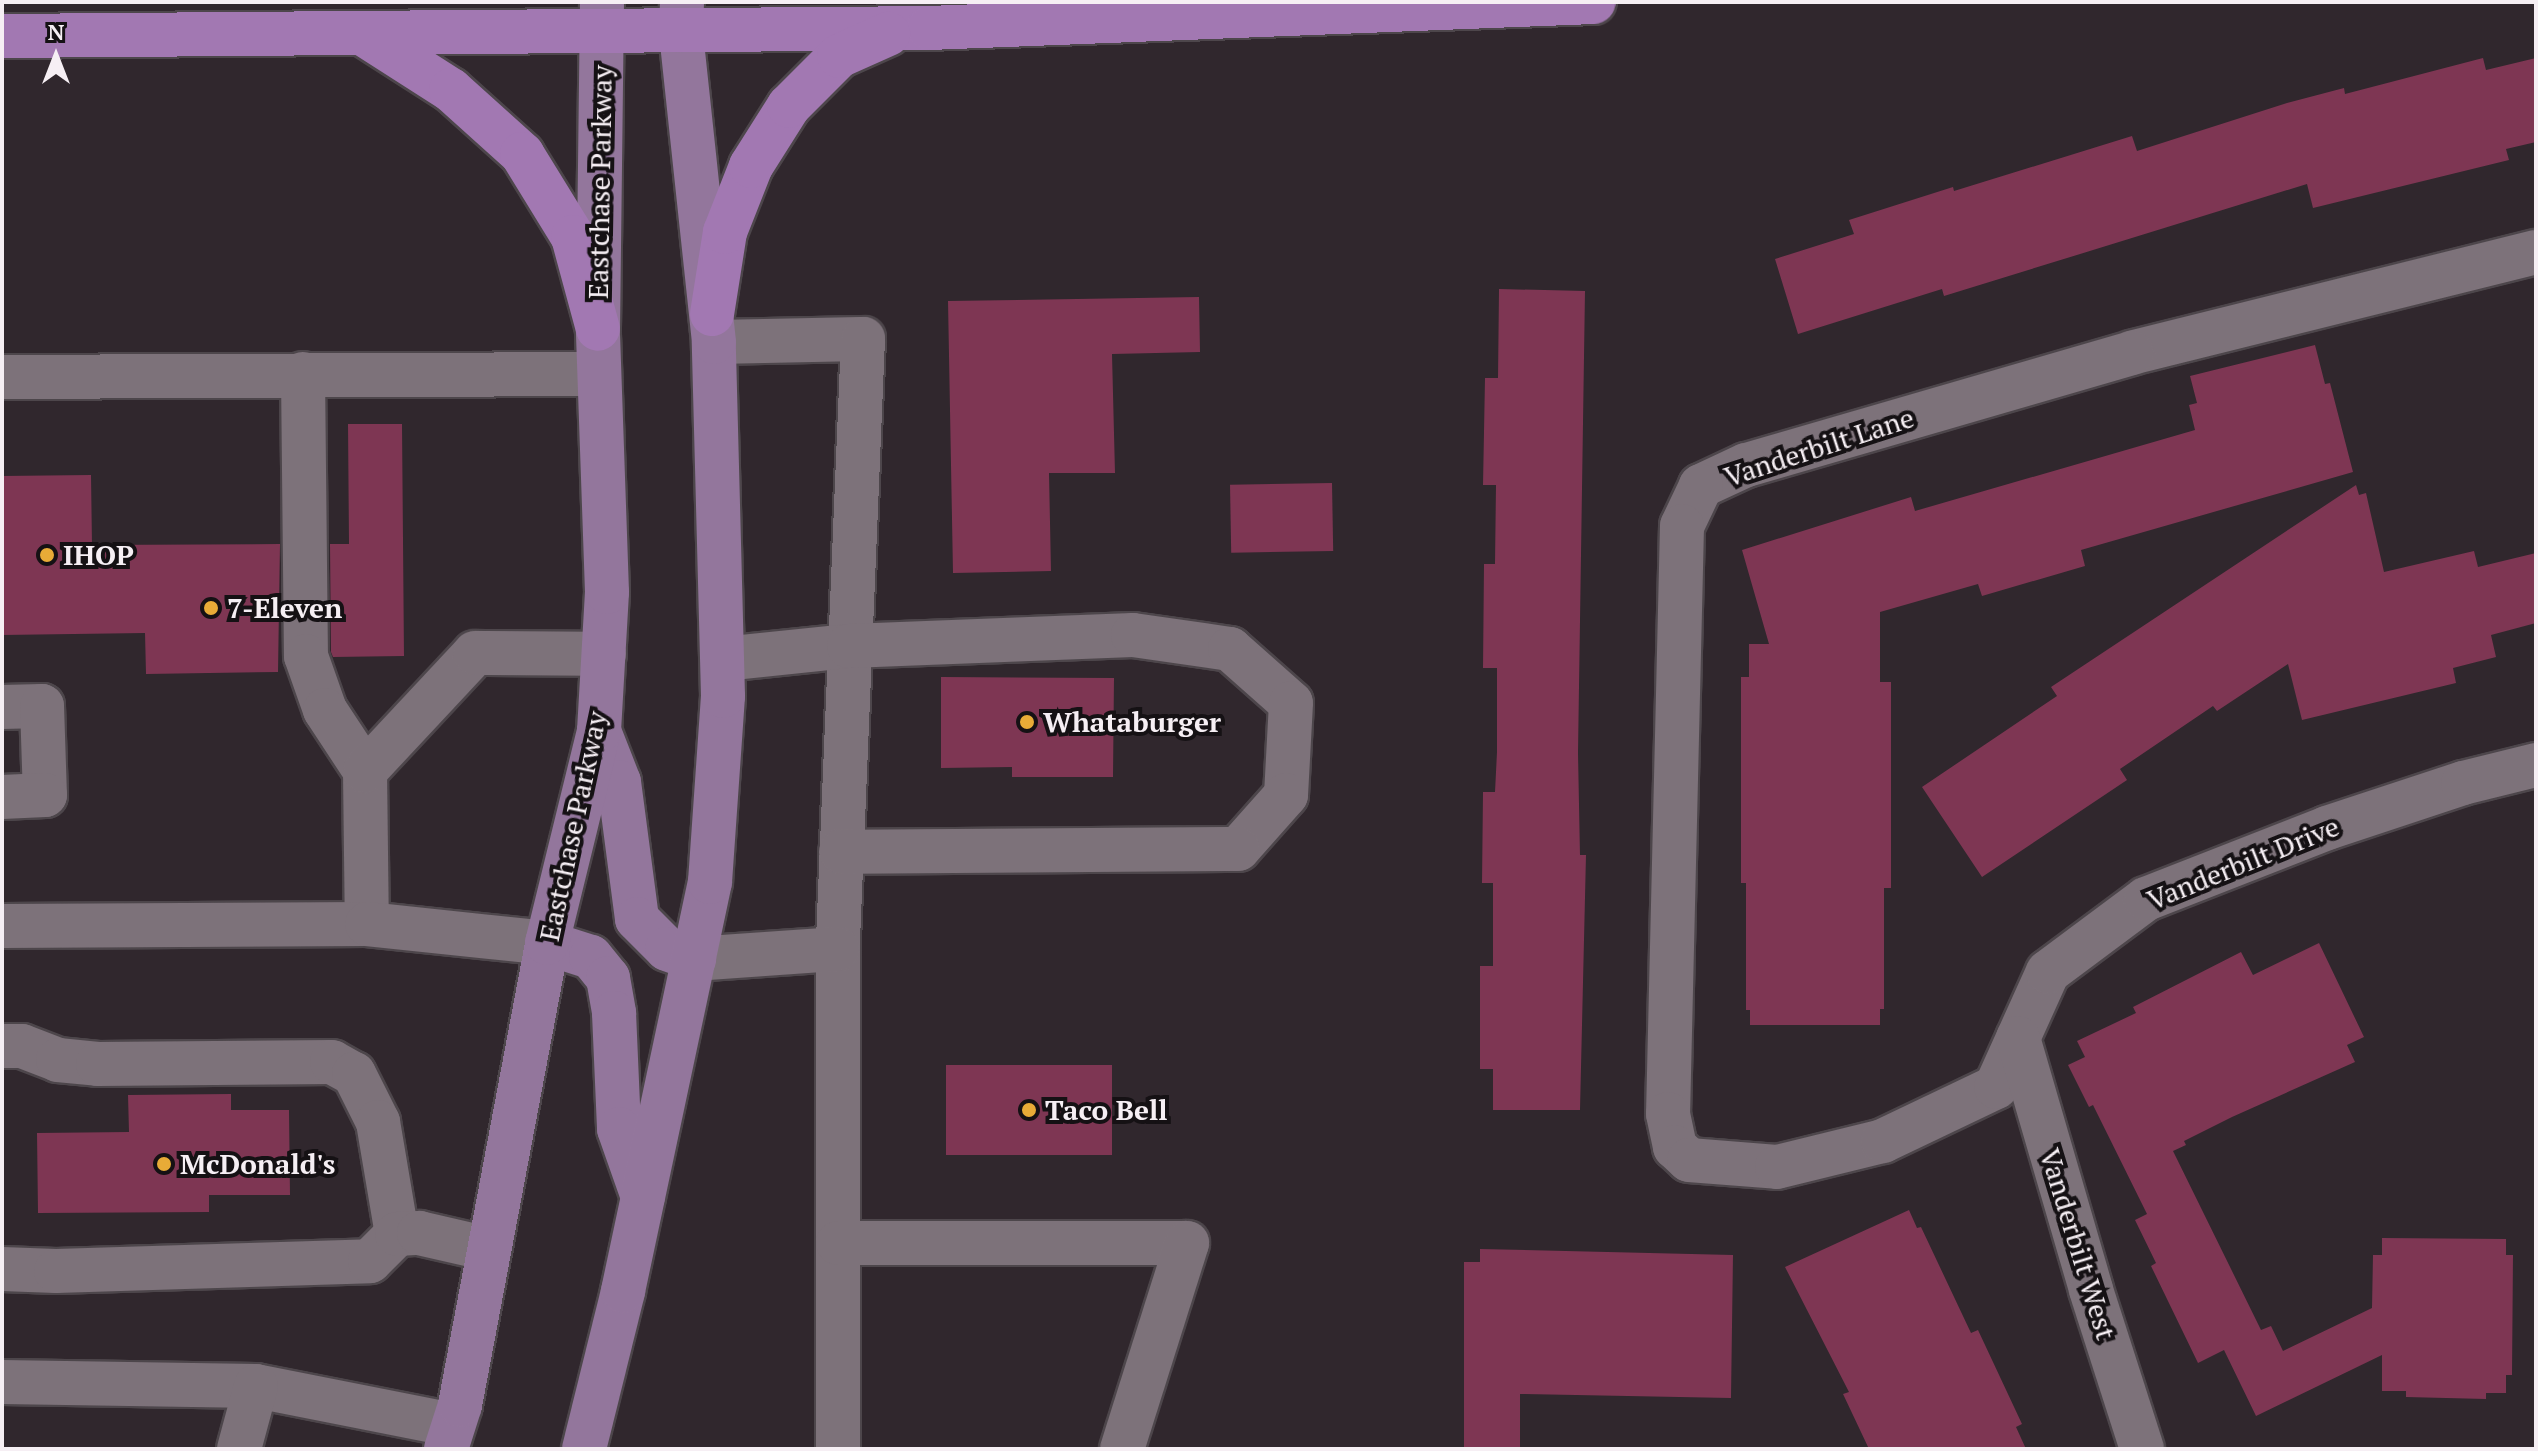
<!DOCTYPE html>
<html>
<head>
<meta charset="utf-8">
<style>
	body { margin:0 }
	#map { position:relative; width:2538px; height:1451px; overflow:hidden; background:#30272d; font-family:"PT Serif",serif }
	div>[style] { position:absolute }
	.building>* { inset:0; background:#7e3653; transform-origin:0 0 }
	.roads { filter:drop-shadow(2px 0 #4d464b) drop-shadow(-2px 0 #4d464b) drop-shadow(0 2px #4d464b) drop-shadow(0 -2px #4d464b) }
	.minor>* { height:44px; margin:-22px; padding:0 22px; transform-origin:22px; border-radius:22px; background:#7d727a }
	.major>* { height:44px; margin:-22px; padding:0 22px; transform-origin:22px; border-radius:22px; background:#93769c }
	.highway>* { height:44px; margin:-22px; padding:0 22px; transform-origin:22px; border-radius:22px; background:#a278b2 }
	.dots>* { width:22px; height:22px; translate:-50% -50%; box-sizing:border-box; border:4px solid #151114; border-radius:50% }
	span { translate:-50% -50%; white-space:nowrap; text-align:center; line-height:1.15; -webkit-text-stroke:8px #151114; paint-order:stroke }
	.street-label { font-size:28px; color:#f6eff4 }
	.poi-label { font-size:28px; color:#f6eff4; font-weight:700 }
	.left { translate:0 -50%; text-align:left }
	.frame { position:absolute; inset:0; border:4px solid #f6eff4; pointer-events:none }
	.north { position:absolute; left:16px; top:16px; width:80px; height:80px; -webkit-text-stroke:6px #151114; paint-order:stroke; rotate:0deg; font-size:22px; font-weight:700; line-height:32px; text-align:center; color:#f6eff4 }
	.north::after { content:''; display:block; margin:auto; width:28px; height:36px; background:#f6eff4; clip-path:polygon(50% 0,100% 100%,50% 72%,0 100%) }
</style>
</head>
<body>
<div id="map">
	<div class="building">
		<i style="clip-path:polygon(2483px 58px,2486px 70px,2536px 58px,2536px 142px,2506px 149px,2509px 160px,2313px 208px,2307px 184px,1944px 296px,1942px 289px,1798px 334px,1775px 259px,1854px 234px,1849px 220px,1953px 187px,1954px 191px,2132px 136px,2137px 151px,2287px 103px,2344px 88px,2345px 94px)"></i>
		<i style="clip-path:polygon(1499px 289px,1585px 291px,1578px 753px,1580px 855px,1586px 855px,1580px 1110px,1493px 1110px,1493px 1069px,1480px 1069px,1480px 966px,1493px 966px,1493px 883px,1482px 883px,1483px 792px,1495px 792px,1497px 752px,1497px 668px,1483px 668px,1484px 564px,1495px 564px,1496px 485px,1483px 485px,1485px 378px,1498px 378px)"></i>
		<i style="clip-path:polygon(1199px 297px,1200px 352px,1112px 354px,1115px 473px,1049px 473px,1051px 571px,953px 573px,948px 301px)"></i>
		<i style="clip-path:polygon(2315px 345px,2325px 384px,2330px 383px,2353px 472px,2081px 550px,2085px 566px,1982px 596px,1978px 584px,1880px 612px,1880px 682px,1891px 682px,1891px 888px,1884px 888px,1884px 1009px,1880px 1009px,1880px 1025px,1750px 1025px,1750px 1010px,1746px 1010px,1746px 883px,1741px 883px,1741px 677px,1749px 677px,1749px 644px,1769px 644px,1742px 550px,1911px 497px,1915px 511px,2195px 430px,2189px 405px,2197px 403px,2190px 376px)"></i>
		<i style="clip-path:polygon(348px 424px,402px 424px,404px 656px,333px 657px,331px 652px,330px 544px,349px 544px)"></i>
		<i style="clip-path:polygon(91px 475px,92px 545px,280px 544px,278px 672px,146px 674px,145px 633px,2px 635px,2px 476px)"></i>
		<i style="left:1332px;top:483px;width:68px;height:102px;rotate:89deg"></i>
		<i style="clip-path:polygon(2356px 485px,2359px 495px,2366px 493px,2384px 572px,2474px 551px,2478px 567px,2536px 553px,2536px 623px,2491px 635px,2496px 657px,2453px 668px,2456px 683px,2302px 720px,2288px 664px,2217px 711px,2213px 706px,2120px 769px,2127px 780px,1982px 877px,1922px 787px,2057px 696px,2051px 687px)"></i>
		<i style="clip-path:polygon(941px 677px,1114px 678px,1113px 777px,1012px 777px,1012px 767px,941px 768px)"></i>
		<i style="clip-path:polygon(2319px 943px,2364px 1037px,2347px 1045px,2355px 1062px,2232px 1117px,2184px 1141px,2186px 1145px,2173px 1151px,2261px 1330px,2271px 1326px,2283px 1351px,2372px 1308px,2373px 1255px,2382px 1255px,2382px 1238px,2506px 1239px,2506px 1255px,2513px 1255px,2512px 1375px,2506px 1375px,2506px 1393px,2486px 1393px,2486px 1399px,2406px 1397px,2406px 1391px,2382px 1391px,2382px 1355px,2256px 1416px,2224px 1350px,2198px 1363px,2151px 1266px,2156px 1263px,2135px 1220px,2147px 1214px,2093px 1105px,2089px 1107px,2068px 1065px,2085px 1057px,2077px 1041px,2136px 1013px,2133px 1007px,2241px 952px,2253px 975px)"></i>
		<i style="left:946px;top:1065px;width:166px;height:90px"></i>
		<i style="clip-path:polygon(231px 1094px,231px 1110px,289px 1110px,290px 1195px,209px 1195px,209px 1212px,38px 1213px,37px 1133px,129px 1132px,128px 1095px)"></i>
		<i style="clip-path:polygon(1909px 1210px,1917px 1228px,1921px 1227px,1971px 1333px,1978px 1330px,2022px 1424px,2016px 1427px,2026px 1449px,1869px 1449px,1843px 1394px,1849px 1392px,1785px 1267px)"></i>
		<i style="clip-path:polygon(1480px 1249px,1733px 1255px,1731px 1398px,1520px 1394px,1520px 1449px,1464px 1449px,1464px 1262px,1480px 1262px)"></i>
	</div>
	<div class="roads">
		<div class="minor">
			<i style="left:2536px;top:252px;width:416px;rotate:166deg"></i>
			<i style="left:2132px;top:353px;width:402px;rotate:163.8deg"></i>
			<i style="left:1746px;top:465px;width:50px;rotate:155deg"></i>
			<i style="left:1701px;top:486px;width:44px;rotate:115.4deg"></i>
			<i style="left:1682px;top:526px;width:588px;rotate:91.36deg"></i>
			<i style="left:1668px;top:1114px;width:34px;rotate:78deg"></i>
			<i style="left:1675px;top:1147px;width:19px;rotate:43deg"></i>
			<i style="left:1689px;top:1160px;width:88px;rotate:4.5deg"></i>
			<i style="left:1777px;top:1167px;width:109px;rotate:-13.8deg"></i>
			<i style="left:1883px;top:1141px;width:125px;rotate:-25.5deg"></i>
			<i style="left:1996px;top:1087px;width:126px;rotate:-65.7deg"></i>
			<i style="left:2048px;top:972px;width:122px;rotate:-36.7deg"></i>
			<i style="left:2146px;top:899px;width:194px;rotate:-21.4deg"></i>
			<i style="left:2327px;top:828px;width:143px;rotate:-18.3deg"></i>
			<i style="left:2463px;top:783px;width:75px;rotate:-13.9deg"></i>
			<i style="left:714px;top:342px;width:149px;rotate:-1.2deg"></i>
			<i style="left:863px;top:339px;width:602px;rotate:92.38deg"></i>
			<i style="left:838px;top:940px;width:509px;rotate:90deg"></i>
			<i style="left:303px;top:374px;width:282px;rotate:89.4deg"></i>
			<i style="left:306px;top:656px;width:57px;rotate:70.6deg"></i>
			<i style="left:325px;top:710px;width:73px;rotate:56.7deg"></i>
			<i style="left:365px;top:771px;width:153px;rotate:89.3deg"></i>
			<i style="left:2px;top:377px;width:597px;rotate:-0.29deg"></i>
			<i style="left:723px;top:659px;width:127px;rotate:-5.9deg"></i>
			<i style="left:849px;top:646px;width:284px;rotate:-2.2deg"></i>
			<i style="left:1133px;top:635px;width:98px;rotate:8.2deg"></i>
			<i style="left:1230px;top:649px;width:81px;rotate:41.5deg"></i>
			<i style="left:1291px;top:703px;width:92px;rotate:93.1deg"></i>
			<i style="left:1286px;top:795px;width:72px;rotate:131.6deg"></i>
			<i style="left:1238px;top:849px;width:397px;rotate:179.6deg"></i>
			<i style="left:2px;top:707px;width:40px;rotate:-1.4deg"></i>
			<i style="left:42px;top:706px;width:89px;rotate:88.1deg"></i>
			<i style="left:45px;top:795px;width:43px;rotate:177.3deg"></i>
			<i style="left:365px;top:771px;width:161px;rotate:-47deg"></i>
			<i style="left:475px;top:653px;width:129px;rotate:0.4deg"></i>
			<i style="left:2px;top:926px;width:365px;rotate:-0.3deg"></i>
			<i style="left:367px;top:924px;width:181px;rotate:6deg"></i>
			<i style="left:694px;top:959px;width:144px;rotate:-4deg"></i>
			<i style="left:2018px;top:1038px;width:262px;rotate:73.8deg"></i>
			<i style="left:2091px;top:1290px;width:167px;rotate:72.2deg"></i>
			<i style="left:2px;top:1046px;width:20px"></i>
			<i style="left:22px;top:1046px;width:39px;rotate:21deg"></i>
			<i style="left:58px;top:1060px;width:40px;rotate:5.7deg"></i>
			<i style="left:98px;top:1064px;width:234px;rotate:-0.5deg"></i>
			<i style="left:332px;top:1062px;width:25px;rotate:29deg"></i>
			<i style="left:354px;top:1074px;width:54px;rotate:63.4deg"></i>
			<i style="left:378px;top:1122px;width:114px;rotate:80.4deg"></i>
			<i style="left:838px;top:1243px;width:349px"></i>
			<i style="left:1187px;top:1243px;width:216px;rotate:107.5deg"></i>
			<i style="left:2px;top:1269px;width:54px;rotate:2.1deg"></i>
			<i style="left:56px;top:1271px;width:314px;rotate:-1.8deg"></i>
			<i style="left:370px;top:1261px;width:38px;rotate:-45deg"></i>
			<i style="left:397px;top:1234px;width:22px;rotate:-3deg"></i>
			<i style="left:419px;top:1233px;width:72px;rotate:12.9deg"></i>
			<i style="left:2px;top:1382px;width:254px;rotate:0.9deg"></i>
			<i style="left:256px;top:1386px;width:201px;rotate:11.2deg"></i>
			<i style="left:239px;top:1449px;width:65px;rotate:-74.9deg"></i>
		</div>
		<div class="major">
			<i style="left:599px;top:731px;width:55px;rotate:68.6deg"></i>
			<i style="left:619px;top:782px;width:138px;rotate:82.5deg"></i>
			<i style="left:637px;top:919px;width:42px;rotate:45deg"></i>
			<i style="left:667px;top:949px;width:29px;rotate:20deg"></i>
			<i style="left:547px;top:943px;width:46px;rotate:17.7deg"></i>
			<i style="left:591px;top:957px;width:27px;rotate:51deg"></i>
			<i style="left:608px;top:978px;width:36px;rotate:80deg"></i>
			<i style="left:614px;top:1013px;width:116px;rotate:87.5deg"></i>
			<i style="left:619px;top:1129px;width:72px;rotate:70.6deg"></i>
			<i style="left:446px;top:1449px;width:46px;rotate:-72.3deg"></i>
			<i style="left:460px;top:1405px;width:470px;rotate:-79.3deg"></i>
			<i style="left:547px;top:943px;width:218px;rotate:-76.2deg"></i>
			<i style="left:599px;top:731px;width:139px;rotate:-86.7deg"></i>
			<i style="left:607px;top:592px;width:263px;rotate:-92deg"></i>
			<i style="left:598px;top:329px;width:327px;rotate:-89.3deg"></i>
			<i style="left:584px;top:1449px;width:163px;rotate:-76.1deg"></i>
			<i style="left:623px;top:1291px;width:418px;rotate:-78deg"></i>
			<i style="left:710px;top:882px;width:186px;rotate:-86deg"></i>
			<i style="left:723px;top:696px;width:354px;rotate:-91.5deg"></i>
			<i style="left:714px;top:342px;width:313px;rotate:-96.1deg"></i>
			<i style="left:681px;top:31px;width:29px;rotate:-88deg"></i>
		</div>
		<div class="highway">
			<i style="left:365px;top:35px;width:102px;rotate:32.6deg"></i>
			<i style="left:451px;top:90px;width:96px;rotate:42deg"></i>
			<i style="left:522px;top:154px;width:97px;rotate:58.4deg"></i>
			<i style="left:573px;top:237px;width:95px;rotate:74.8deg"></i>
			<i style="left:2px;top:36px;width:927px;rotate:-0.49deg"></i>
			<i style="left:929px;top:28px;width:665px;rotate:-2.24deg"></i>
			<i style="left:712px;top:314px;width:83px;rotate:-81deg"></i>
			<i style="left:725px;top:232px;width:71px;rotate:-68.5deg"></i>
			<i style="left:751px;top:166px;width:71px;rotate:-57.7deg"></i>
			<i style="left:789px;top:106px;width:71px;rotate:-45deg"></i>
			<i style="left:839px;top:56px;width:54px;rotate:-24.2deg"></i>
		</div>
	</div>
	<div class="dots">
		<i style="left:47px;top:555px;background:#e8ab37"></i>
		<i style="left:211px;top:608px;background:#e8ab37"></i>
		<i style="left:1027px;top:722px;background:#e8ab37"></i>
		<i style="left:1029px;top:1110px;background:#e8ab37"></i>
		<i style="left:164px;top:1164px;background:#e8ab37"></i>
	</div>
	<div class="street-label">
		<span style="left:600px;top:182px;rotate:-89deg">Eastchase Parkway</span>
		<span style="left:1819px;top:447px;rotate:-18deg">Vanderbilt Lane</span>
		<span style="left:573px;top:826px;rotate:-78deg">Eastchase Parkway</span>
		<span style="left:2243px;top:863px;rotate:-22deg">Vanderbilt Drive</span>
		<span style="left:2078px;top:1244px;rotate:73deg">Vanderbilt West</span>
	</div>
	<div class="poi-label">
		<span class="left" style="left:63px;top:555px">IHOP</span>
		<span class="left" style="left:227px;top:608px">7-Eleven</span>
		<span class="left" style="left:1043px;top:722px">Whataburger</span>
		<span class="left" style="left:1045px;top:1110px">Taco Bell</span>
		<span class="left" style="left:180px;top:1164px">McDonald's</span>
	</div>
	<div class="frame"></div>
	<div class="north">N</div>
</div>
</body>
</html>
